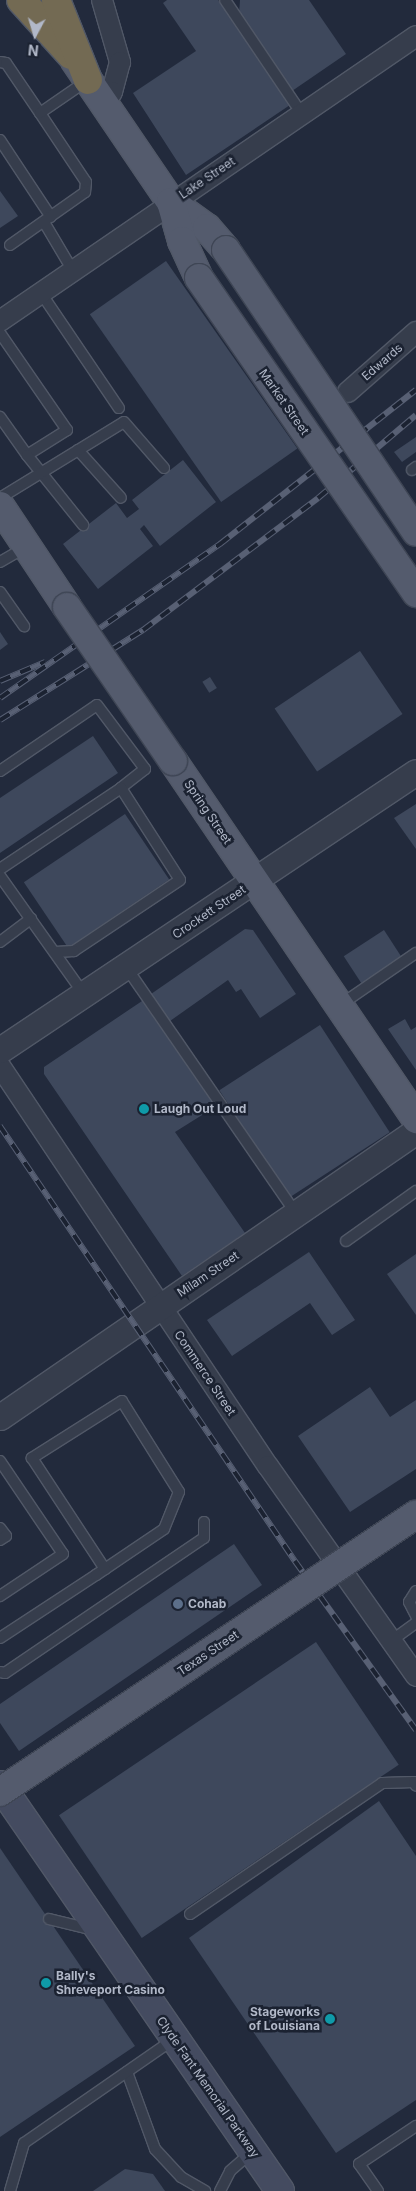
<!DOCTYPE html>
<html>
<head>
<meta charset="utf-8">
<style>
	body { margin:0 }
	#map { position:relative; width:416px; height:2191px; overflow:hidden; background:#222a3c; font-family:Inter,sans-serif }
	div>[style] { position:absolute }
	.building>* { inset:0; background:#3e485c; transform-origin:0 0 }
	.roads { filter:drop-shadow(1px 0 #515867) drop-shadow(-1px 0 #515867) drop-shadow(0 1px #515867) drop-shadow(0 -1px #515867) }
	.service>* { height:10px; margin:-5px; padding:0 5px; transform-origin:5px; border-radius:5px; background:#363d4c }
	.minor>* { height:20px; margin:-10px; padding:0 10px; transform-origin:10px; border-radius:10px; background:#363d4c }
	.tertiary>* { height:25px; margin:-12.5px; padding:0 12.5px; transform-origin:12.5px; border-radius:12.5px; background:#363d4c }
	.secondary>* { height:28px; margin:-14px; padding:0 14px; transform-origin:14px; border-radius:14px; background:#444b60 }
	.primary>* { height:28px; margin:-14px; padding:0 14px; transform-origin:14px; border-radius:14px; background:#545b6d }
	.motorway>* { height:28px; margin:-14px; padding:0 14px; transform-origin:14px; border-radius:14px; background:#736a53 }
	.rail>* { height:5.5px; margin-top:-2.75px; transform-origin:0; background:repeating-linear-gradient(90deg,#1b2231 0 11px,#586074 0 22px); box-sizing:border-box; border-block:1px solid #586074 }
	.bridges { filter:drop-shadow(1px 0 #3f4655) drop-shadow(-1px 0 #3f4655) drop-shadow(0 1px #3f4655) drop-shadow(0 -1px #3f4655) }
	.primary-bridge>* { height:28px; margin:-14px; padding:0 14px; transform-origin:14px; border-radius:14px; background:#545b6d }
	.dots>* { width:14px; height:14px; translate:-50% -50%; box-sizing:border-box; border:2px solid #1b2231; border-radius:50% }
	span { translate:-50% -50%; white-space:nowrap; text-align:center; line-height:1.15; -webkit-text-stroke:5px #1b2231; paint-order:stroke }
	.street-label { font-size:12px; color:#b1b8c8 }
	.poi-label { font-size:12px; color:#b1b8c8; font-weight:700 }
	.left { translate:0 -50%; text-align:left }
	.right { translate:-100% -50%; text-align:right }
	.north { position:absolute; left:10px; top:10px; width:50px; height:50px; -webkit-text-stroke:4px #1b2231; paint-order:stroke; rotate:186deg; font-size:14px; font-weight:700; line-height:20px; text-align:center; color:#b1b8c8 }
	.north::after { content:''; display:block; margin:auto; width:18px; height:22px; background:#b1b8c8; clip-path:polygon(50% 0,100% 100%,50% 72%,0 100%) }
</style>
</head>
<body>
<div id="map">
	<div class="building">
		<i style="clip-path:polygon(167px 0,218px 0,290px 105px,186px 175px,133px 93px,196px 51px,163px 3px)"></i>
		<i style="clip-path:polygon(240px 0,309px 0,346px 54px,292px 91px,239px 15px)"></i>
		<i style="clip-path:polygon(0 191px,18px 216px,0 228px)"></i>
		<i style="left:166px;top:261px;width:229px;height:93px;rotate:55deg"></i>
		<i style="clip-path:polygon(416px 437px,416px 452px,402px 462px,394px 452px)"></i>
		<i style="clip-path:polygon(183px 460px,216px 502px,160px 546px,144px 525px,140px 529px,153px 546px,98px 589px,63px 544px,116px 503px,127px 518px,139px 509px,132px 500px)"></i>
		<i style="clip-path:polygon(0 632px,8px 644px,0 650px)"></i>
		<i style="left:360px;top:651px;width:76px;height:103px;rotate:56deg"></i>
		<i style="left:210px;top:677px;width:13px;height:9px;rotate:58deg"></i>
		<i style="clip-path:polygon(93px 736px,118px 773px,0 853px,0 798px)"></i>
		<i style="clip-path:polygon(416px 804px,416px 849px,394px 818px)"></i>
		<i style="left:125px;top:814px;width:79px;height:122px;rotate:56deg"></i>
		<i style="clip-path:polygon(245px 929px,253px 930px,296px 994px,260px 1018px,241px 989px,236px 992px,228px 980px,170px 1021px,151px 994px)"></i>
		<i style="left:384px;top:930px;width:33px;height:48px;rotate:57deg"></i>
		<i style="clip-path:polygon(145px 999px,218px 1105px,175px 1132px,245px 1233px,182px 1276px,44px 1074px,44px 1067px)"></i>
		<i style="clip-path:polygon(405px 1019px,411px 1030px,416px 1027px,416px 1070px,388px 1029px)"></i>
		<i style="left:320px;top:1025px;width:128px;height:120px;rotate:57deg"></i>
		<i style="clip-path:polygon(309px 1252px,355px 1320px,332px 1335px,310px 1303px,232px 1356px,207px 1320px)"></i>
		<i style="clip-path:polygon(416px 1254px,416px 1315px,387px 1274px)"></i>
		<i style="clip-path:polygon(370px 1387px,390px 1417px,416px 1400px,416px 1469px,350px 1512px,298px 1436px)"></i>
		<i style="clip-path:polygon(234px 1544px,262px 1585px,19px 1751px,0 1723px,0 1704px)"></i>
		<i style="left:316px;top:1642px;width:148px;height:310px;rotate:56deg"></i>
		<i style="clip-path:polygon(379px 1801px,416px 1856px,416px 2100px,336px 2153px,189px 1938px)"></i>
		<i style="clip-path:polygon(0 1848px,135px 2046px,0 2137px)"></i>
		<i style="clip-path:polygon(125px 2169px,153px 2174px,165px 2191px,93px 2191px)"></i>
	</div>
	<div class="roads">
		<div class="service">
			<i style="left:225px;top:0;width:138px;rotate:56deg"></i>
			<i style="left:0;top:62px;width:6px;rotate:9deg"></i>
			<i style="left:6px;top:63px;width:60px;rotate:55.8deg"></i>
			<i style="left:0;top:140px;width:92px;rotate:56.5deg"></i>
			<i style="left:44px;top:222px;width:57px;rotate:59.4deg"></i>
			<i style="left:10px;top:245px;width:92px;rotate:-35.2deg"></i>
			<i style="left:85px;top:192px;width:10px;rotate:-84deg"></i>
			<i style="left:86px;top:182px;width:83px;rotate:-123.7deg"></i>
			<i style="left:40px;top:113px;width:58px;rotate:-34.5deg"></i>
			<i style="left:41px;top:293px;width:139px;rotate:55.9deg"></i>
			<i style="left:0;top:333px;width:118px;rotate:55.4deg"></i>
			<i style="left:67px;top:430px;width:47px;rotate:148deg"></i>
			<i style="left:27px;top:455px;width:47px;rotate:-125.4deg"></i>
			<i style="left:78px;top:450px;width:64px;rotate:48.1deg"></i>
			<i style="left:27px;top:455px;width:90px;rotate:51.3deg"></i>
			<i style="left:412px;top:470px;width:5px;rotate:-37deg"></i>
			<i style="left:0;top:498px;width:145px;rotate:-31.5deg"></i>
			<i style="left:124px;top:422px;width:61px;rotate:49deg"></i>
			<i style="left:0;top:562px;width:30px;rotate:-30deg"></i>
			<i style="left:0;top:592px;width:42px;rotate:54.8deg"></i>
			<i style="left:0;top:771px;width:117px;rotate:-34.2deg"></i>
			<i style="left:97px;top:705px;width:80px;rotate:53.1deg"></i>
			<i style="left:145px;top:769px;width:31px;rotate:142deg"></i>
			<i style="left:0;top:869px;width:146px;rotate:-33.8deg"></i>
			<i style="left:121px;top:788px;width:109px;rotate:57.3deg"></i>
			<i style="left:180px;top:880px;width:128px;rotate:146.2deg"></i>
			<i style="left:74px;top:951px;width:19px;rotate:177deg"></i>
			<i style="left:0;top:876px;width:143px;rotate:54.6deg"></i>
			<i style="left:0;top:942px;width:39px;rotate:-37deg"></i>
			<i style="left:126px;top:967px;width:299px;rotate:55.4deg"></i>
			<i style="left:340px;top:1005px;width:92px;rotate:-34.4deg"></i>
			<i style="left:346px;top:1241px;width:86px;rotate:-35.5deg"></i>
			<i style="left:0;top:1461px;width:112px;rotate:55.9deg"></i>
			<i style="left:63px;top:1554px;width:76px;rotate:146.3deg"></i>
			<i style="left:0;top:1528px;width:10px;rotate:53deg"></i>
			<i style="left:6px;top:1536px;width:7px;rotate:146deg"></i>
			<i style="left:416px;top:1591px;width:13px;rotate:122deg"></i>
			<i style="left:409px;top:1602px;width:16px;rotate:63deg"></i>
			<i style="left:0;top:1638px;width:115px;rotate:-33.3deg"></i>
			<i style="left:96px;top:1575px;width:82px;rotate:-34.1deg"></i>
			<i style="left:164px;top:1529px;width:40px;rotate:-68deg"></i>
			<i style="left:179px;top:1492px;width:107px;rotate:-122.1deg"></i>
			<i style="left:122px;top:1401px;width:107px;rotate:147.7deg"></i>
			<i style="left:32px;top:1458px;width:133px;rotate:56.7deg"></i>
			<i style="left:391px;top:1641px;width:31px;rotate:-36deg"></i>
			<i style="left:0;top:1672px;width:5px;rotate:11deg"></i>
			<i style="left:5px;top:1673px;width:240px;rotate:-34.2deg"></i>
			<i style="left:204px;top:1538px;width:16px;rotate:-90deg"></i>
			<i style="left:190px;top:1914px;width:232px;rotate:-34.3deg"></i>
			<i style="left:382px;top:1783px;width:32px;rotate:-2deg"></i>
			<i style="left:414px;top:1782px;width:4px;rotate:63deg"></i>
			<i style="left:49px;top:1919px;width:46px;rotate:13.7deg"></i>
			<i style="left:127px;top:2072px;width:82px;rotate:70deg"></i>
			<i style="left:155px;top:2149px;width:38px;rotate:47deg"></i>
			<i style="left:181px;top:2177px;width:28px;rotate:30deg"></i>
			<i style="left:10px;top:2191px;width:50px;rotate:-73.7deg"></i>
			<i style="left:24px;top:2143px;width:181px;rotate:-34.7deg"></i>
			<i style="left:220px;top:2191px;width:22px;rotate:-63deg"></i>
			<i style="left:230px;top:2171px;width:29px;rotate:-41deg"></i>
			<i style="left:378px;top:2191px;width:33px;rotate:-125deg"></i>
			<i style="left:359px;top:2164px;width:69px;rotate:-33.7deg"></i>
		</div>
		<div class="minor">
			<i style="left:102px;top:0;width:65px;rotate:73.8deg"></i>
			<i style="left:120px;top:62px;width:31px;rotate:105deg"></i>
			<i style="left:112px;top:92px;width:14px;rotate:126deg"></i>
			<i style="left:0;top:321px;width:504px;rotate:-34.41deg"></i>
			<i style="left:348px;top:392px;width:91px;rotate:-41.4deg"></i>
			<i style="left:0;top:1066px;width:481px;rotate:56.2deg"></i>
			<i style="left:268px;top:1466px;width:257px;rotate:54.8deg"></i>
		</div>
		<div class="tertiary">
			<i style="left:0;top:1050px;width:500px;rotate:-33.75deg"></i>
			<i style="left:0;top:1417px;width:505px;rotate:-34.51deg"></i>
		</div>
		<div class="secondary">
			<i style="left:0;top:1785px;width:493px;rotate:55.4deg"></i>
		</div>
		<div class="primary">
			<i style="left:75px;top:61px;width:171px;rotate:55.8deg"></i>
			<i style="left:171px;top:202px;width:44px;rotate:35.8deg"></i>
			<i style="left:207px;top:228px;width:29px;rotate:49deg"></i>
			<i style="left:171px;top:202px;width:41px;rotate:74.2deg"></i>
			<i style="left:182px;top:241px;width:41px;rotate:65.3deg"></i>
			<i style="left:0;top:506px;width:121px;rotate:56.4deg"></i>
			<i style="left:173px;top:761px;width:433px;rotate:55.8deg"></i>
		</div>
		<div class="motorway">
			<i style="left:21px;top:0;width:74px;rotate:47.7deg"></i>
			<i style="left:56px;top:0;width:86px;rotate:68.2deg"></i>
		</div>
	</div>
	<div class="rail">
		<i style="left:0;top:681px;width:49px;rotate:-22.9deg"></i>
		<i style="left:0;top:698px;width:269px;rotate:-35deg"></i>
		<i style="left:220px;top:544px;width:249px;rotate:-38.2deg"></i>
		<i style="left:0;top:720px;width:169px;rotate:-32.2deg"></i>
		<i style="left:143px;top:630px;width:219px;rotate:-37deg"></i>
		<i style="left:318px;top:498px;width:128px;rotate:-40.3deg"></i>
		<i style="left:0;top:1126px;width:526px;rotate:55.86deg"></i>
		<i style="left:295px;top:1561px;width:208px;rotate:54.4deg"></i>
	</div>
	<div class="bridges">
		<div class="primary-bridge">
			<i style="left:226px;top:250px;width:340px;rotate:56deg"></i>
			<i style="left:199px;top:278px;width:383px;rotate:55.4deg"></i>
			<i style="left:67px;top:607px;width:187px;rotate:55.5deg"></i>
			<i style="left:0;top:1792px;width:500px;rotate:-33.7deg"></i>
		</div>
	</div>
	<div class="dots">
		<i style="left:144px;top:1109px;background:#0f9aa8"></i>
		<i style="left:178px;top:1604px;background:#5c6f8a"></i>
		<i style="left:46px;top:1983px;background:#0f9aa8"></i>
		<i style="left:330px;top:2019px;background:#0f9aa8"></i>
	</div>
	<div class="street-label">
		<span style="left:207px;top:178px;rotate:-34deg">Lake Street</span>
		<span style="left:382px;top:362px;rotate:-41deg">Edwards</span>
		<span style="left:284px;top:402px;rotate:55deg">Market Street</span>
		<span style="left:208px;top:812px;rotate:56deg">Spring Street</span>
		<span style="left:209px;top:912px;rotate:-34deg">Crockett Street</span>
		<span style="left:208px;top:1274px;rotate:-34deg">Milam Street</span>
		<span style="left:205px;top:1373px;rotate:56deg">Commerce Street</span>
		<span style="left:208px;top:1653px;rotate:-34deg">Texas Street</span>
		<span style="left:208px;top:2087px;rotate:55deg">Clyde Fant Memorial Parkway</span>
	</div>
	<div class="poi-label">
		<span class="left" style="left:154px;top:1109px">Laugh Out Loud</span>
		<span class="left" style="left:188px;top:1604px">Cohab</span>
		<span class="left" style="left:56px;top:1983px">Bally's<br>Shreveport Casino</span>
		<span class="right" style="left:320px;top:2019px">Stageworks<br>of Louisiana</span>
	</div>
	<div class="north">N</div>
</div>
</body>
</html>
